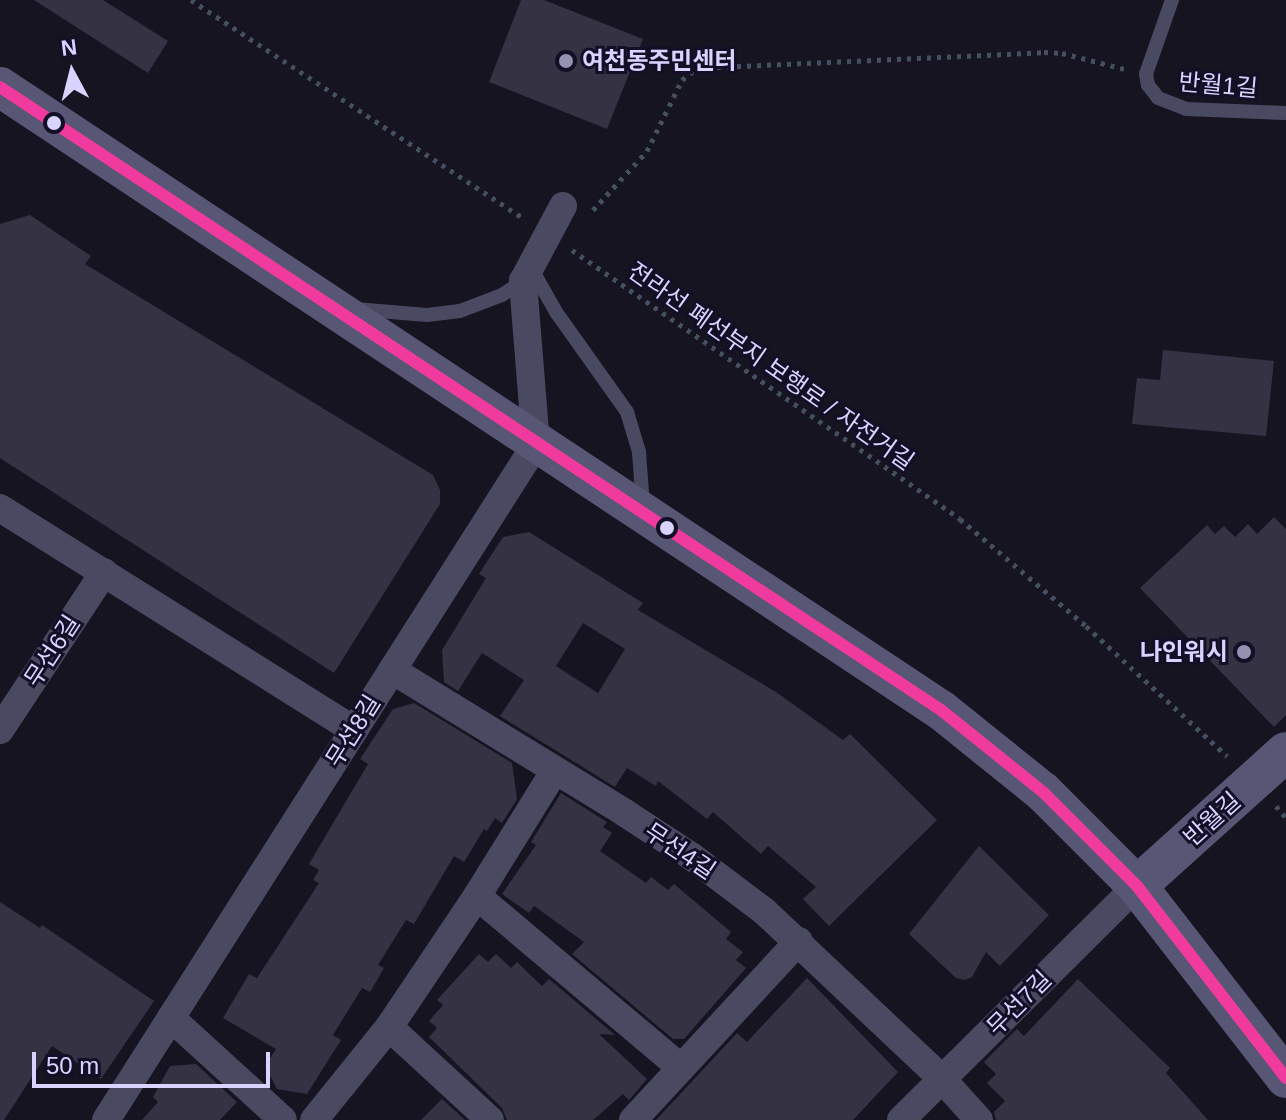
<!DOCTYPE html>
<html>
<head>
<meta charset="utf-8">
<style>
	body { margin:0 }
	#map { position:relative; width:1286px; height:1120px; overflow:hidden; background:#161421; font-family:Helvetica,"Noto Sans KR",sans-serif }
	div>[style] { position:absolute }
	.building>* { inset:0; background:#343243 }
	.path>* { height:5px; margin-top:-2.5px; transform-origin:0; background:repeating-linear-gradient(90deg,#44505f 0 4px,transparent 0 10px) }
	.lane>* { height:14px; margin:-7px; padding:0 7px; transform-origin:7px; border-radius:7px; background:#4a4962 }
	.street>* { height:28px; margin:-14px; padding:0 14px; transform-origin:14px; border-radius:14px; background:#4a4962 }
	.secondary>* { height:40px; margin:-20px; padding:0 20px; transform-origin:20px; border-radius:20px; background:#575674 }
	.bus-1>* { height:12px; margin:-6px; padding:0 6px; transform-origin:6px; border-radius:6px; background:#f13a9d }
	.dots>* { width:22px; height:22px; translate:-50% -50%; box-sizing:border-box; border:4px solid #130f26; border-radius:50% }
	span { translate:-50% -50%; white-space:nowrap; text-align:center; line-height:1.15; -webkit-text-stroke:6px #130f26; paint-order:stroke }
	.poi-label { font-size:24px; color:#d9d4ff; font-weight:700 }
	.left { translate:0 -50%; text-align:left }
	.right { translate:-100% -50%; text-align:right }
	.street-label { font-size:24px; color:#d9d4ff }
	.north { position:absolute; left:32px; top:32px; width:80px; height:80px; -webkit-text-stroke:6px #130f26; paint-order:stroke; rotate:353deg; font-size:22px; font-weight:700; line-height:32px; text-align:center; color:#d9d4ff }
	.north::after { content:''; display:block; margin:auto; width:28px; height:36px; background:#d9d4ff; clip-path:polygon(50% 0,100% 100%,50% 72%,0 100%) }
	.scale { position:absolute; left:32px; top:1052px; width:238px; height:36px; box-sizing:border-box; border:4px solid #d9d4ff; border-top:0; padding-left:10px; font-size:24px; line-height:28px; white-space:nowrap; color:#d9d4ff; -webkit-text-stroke:6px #130f26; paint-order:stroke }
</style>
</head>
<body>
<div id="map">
	<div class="building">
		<i style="clip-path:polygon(34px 0,103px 0,168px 41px,148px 73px)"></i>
		<i style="clip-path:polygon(521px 0,544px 0,643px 39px,607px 129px,489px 82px)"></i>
		<i style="clip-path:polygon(30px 215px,91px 256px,85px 264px,433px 475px,440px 490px,440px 504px,334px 673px,0 458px,0 224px)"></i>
		<i style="clip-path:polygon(1163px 350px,1274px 361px,1266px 436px,1132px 424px,1137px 378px,1160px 380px)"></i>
		<i style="clip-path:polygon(1274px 517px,1286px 529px,1286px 715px,1274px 727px,1140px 588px,1207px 525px,1215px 534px,1224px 526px,1235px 537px,1248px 524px,1257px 534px)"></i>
		<i style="clip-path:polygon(evenodd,529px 532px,643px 603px,638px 610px,776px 692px,843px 740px,850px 734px,937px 820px,829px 926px,803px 899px,816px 887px,768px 846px,761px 854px,713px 812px,707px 819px,658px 781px,656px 786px,627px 768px,615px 787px,500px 716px,524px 680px,482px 653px,458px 691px,444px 682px,442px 650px,486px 578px,479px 574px,503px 537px,529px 532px,583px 623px,625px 649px,598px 693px,556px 666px,583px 623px)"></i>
		<i style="clip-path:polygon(414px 703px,512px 763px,517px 799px,502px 823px,495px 818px,487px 831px,484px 829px,464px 862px,454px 856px,414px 924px,406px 920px,378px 965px,384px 968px,370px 992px,362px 988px,333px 1035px,341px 1040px,307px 1094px,277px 1089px,265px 1066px,276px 1049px,223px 1018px,249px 974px,257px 978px,319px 883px,313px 880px,319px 870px,309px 864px,368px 764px,360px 759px,393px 709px)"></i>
		<i style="clip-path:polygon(561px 793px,607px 822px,603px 827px,612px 833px,600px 851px,646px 883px,651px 877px,668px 890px,674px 884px,731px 932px,726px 939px,743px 952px,736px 960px,746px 968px,684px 1039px,673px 1039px,572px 954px,584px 942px,534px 906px,529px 913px,502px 894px,536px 845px,531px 842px)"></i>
		<i style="clip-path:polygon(979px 846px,1049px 915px,1000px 966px,986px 952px,972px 977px,965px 980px,956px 978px,909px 934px)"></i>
		<i style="clip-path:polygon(0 902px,40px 928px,42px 925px,154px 1001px,101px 1079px,52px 1046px,4px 1120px,0 1120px)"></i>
		<i style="clip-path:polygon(479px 954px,488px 962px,496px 954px,511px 968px,517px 962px,542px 986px,549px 979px,615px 1035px,599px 1034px,647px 1079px,629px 1100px,623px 1094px,593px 1120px,507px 1120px,502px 1108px,429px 1037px,437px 1028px,429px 1021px,443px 1005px,437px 1000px)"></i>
		<i style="clip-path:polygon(807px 978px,898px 1072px,853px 1120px,656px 1120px,737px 1033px,747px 1042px)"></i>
		<i style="clip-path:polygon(1078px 979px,1170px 1068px,1166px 1073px,1208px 1120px,996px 1120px,994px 1112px,1005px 1101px,987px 1083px,996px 1074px,984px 1062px,1017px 1029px,1024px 1036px)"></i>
		<i style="clip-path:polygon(196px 1064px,237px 1102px,220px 1120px,142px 1120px,158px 1102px,153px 1097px,170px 1066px)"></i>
		<i style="clip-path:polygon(442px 1099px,465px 1120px,421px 1120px)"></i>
	</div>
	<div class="path">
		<i style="left:191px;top:0;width:397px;rotate:33.3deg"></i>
		<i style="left:593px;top:210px;width:80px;rotate:-47.5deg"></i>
		<i style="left:647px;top:151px;width:79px;rotate:-63.8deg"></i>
		<i style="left:682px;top:80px;width:19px;rotate:-39deg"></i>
		<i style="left:697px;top:68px;width:347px;rotate:-2.6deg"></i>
		<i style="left:1044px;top:52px;width:18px;rotate:3deg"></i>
		<i style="left:1062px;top:53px;width:65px;rotate:14.3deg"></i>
		<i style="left:572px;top:250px;width:472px;rotate:34.7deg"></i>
		<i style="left:960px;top:519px;width:165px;rotate:40.3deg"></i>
		<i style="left:1086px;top:626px;width:192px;rotate:42.7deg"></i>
		<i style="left:1276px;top:806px;width:16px;rotate:50deg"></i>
	</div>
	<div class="lane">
		<i style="left:1172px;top:0;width:78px;rotate:109.4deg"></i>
		<i style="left:1146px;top:74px;width:11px;rotate:80deg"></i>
		<i style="left:1148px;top:85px;width:16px;rotate:52deg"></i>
		<i style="left:1158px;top:98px;width:30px;rotate:21deg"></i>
		<i style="left:1186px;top:109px;width:100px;rotate:2.3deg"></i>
		<i style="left:530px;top:266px;width:53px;rotate:60.5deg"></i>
		<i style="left:556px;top:312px;width:123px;rotate:54.6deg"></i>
		<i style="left:627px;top:412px;width:42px;rotate:73.3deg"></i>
		<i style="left:639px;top:452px;width:54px;rotate:85.8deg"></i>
		<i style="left:355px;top:309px;width:72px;rotate:4.8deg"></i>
		<i style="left:427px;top:315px;width:33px;rotate:-7deg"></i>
		<i style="left:460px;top:311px;width:45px;rotate:-20.9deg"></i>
		<i style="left:502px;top:295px;width:25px;rotate:-34deg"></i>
	</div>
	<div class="street">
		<i style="left:0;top:508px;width:418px;rotate:32.1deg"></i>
		<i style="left:392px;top:670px;width:273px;rotate:31.5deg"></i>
		<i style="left:625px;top:813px;width:79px;rotate:33.1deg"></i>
		<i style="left:691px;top:856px;width:91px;rotate:37deg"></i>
		<i style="left:764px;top:911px;width:245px;rotate:43.3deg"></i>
		<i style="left:942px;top:1079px;width:55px;rotate:47.9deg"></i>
		<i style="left:0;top:730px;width:189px;rotate:-56.6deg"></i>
		<i style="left:477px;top:896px;width:267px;rotate:40.1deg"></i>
		<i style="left:171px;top:1018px;width:151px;rotate:42.3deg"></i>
		<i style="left:389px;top:1027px;width:137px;rotate:42.6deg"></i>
		<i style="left:106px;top:1120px;width:801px;rotate:-57.54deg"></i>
		<i style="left:536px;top:444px;width:164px;rotate:-94.6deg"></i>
		<i style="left:523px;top:281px;width:85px;rotate:-61.9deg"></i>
		<i style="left:314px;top:1120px;width:119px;rotate:-51.1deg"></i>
		<i style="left:389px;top:1027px;width:158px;rotate:-56.1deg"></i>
		<i style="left:477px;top:896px;width:148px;rotate:-58.2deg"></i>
		<i style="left:633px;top:1120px;width:244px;rotate:-47.2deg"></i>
		<i style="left:901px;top:1120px;width:332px;rotate:-44.8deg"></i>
	</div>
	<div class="secondary">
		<i style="left:0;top:87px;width:1129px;rotate:33.51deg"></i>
		<i style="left:941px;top:710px;width:131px;rotate:38.8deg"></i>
		<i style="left:1043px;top:792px;width:133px;rotate:45deg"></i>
		<i style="left:1137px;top:886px;width:243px;rotate:52.2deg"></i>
		<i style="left:1137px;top:886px;width:200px;rotate:-42deg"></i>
	</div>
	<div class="bus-1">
		<i style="left:0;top:87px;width:1129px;rotate:33.51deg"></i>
		<i style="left:941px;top:710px;width:131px;rotate:38.8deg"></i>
		<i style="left:1043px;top:792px;width:133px;rotate:45deg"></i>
		<i style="left:1137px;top:886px;width:243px;rotate:52.2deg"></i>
	</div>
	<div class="dots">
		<i style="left:566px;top:61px;background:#9591b1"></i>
		<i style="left:54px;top:123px;background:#d9d4ff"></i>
		<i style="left:667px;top:528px;background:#d9d4ff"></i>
		<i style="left:1244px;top:652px;background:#9591b1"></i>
	</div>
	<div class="poi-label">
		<span class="left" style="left:582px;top:61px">여천동주민센터</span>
		<span class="right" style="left:1228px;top:652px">나인워시</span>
	</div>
	<div class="street-label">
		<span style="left:1218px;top:85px;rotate:5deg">반월1길</span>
		<span style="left:771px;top:366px;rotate:35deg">전라선 폐선부지 보행로 / 자전거길</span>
		<span style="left:52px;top:651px;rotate:-57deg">무선6길</span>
		<span style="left:353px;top:731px;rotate:-58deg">무선8길</span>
		<span style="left:1212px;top:819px;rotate:-42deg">반월길</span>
		<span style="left:680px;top:851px;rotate:34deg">무선4길</span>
		<span style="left:1019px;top:1003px;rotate:-45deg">무선7길</span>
	</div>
	<div class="north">N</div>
	<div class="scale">50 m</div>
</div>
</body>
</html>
